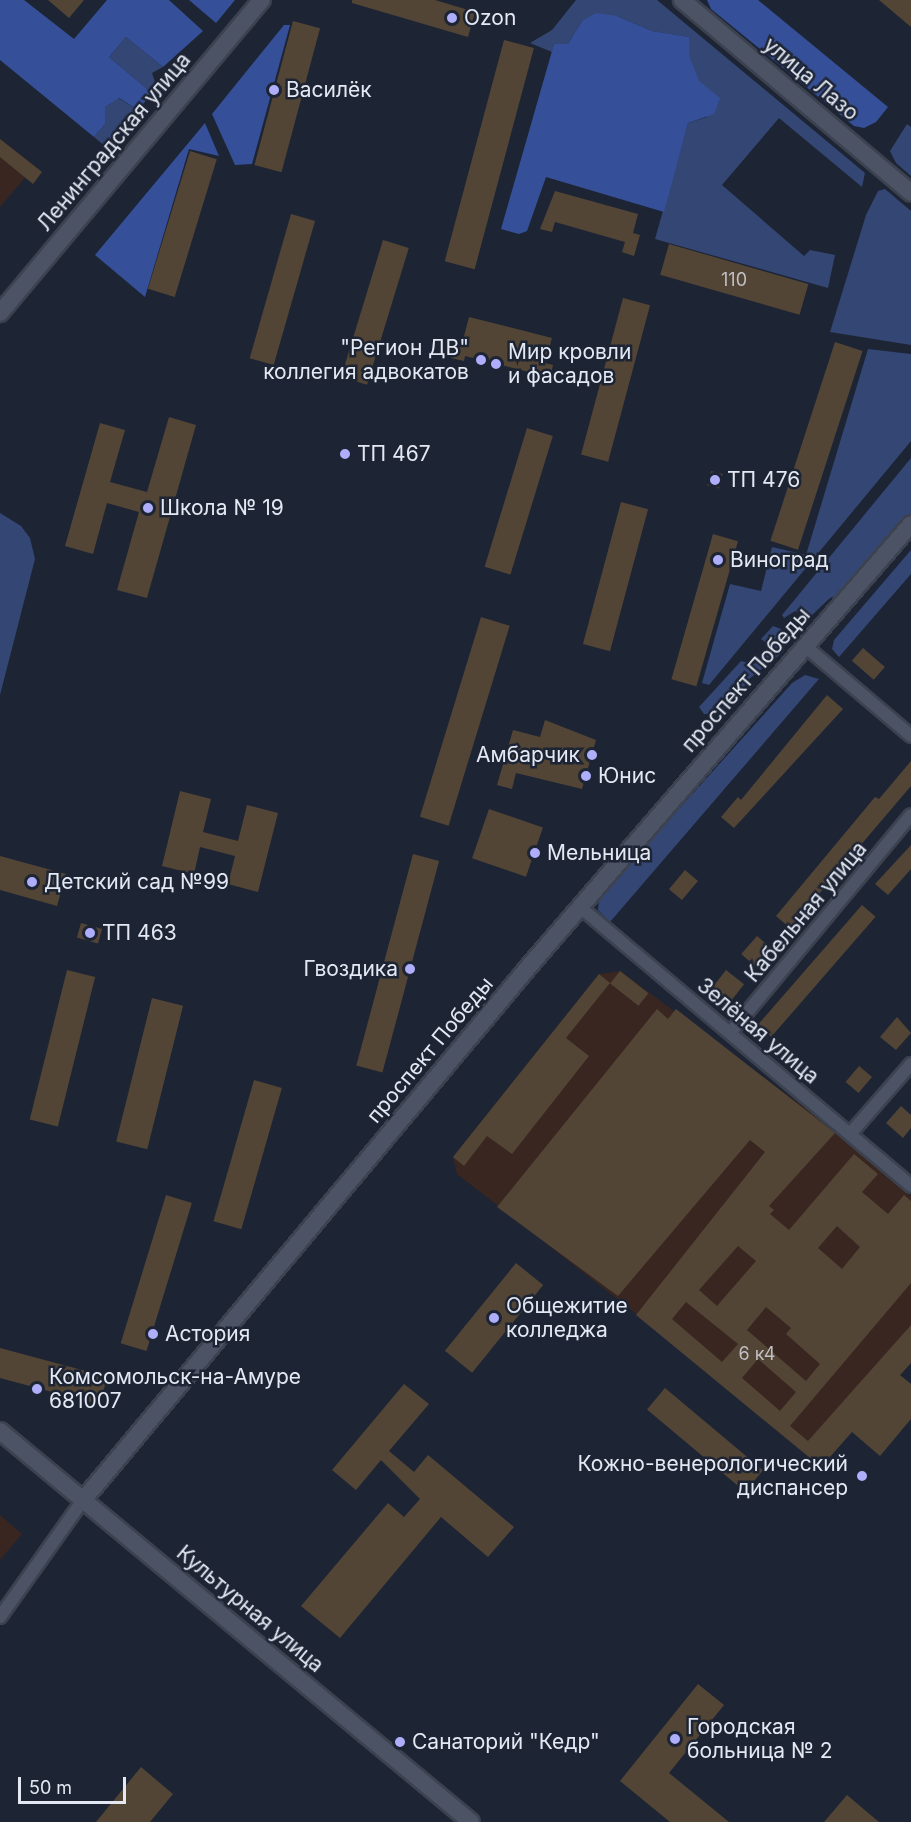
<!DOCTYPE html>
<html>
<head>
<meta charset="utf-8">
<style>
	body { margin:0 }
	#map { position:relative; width:911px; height:1822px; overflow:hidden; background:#1d2434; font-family:Inter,sans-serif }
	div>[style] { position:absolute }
	.industrial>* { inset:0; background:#392621 }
	.green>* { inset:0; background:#334674 }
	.forest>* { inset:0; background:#355099 }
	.building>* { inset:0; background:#534535; transform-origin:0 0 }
	.roads { filter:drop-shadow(2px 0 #3c424f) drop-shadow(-2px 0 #3c424f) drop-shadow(0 2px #3c424f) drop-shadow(0 -2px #3c424f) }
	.street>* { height:12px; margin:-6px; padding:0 6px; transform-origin:6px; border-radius:6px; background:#4b5365 }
	.secondary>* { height:16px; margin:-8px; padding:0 8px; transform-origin:8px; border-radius:8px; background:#4b5365 }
	.dots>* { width:16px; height:16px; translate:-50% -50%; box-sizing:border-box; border:3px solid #1d2434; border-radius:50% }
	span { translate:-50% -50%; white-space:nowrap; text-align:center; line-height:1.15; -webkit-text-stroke:5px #1d2434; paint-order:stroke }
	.number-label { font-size:18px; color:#bfbfc4 }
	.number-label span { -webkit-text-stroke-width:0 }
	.poi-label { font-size:21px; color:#e3e8f3 }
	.left { translate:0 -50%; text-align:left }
	.right { translate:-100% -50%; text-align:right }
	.street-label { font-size:21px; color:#e3e8f3 }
	.scale { position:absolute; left:18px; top:1777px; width:108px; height:27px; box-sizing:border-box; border:3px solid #e3e8f3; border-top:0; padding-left:8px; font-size:18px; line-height:21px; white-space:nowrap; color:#e3e8f3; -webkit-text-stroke:4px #1d2434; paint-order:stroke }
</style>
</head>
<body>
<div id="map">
	<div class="industrial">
		<i style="clip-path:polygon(0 139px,35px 166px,0 207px)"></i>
		<i style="clip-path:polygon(620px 971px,821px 1120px,911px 1196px,911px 1363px,821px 1467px,648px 1323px,457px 1174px,453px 1157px,599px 974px)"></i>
		<i style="clip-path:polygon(0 1515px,22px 1534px,0 1560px)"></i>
	</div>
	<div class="green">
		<i style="clip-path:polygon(576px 0,657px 0,865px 173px,862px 187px,779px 118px,722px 185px,804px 256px,810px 250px,835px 255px,828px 288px,655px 239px,688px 123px,707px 117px,690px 58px,688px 37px,652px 31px,617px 16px,582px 21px,568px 44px,554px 44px,552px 52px,530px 43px,552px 30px)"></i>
		<i style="clip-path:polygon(126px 37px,163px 67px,152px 73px,157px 88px,152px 93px,109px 57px)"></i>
		<i style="clip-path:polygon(118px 98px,138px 110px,107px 148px,94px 137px,105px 124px,105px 107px)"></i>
		<i style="clip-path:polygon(907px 124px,911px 127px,911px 176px,896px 163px,890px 151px)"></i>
		<i style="clip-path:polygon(885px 189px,911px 211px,911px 345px,830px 332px,866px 215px,878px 191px)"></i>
		<i style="clip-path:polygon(868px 349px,911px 354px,911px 441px,709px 685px,702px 683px,730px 584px,761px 591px,772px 547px,806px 555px)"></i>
		<i style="clip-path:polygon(911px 458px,911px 516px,842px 594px,830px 598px,811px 616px,795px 611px,784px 618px,782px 615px)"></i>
		<i style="clip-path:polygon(0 513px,21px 526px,30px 538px,35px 559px,0 695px)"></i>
		<i style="clip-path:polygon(911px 550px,911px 574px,839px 657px,832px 649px,834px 640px)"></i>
		<i style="clip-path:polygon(773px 626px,781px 629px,786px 639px,783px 652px,749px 679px,737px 698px,720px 714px,704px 714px,699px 707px,741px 661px,754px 664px,769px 645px,761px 639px)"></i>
		<i style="clip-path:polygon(805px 675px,819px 679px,610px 922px,598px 910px,599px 898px,792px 683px)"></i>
	</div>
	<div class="forest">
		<i style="clip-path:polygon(0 0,24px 0,74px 39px,107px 0,169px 0,203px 31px,163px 67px,126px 37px,109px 57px,152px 93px,138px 110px,119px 98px,105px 107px,105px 124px,94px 137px,0 60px)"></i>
		<i style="clip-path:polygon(189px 0,235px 0,216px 23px)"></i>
		<i style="clip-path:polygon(707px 0,758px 0,888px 107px,876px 122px,864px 128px,854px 126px,711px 9px)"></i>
		<i style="clip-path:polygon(596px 13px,617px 16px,652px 31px,689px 37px,690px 58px,699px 81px,720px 98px,714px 114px,688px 123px,664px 212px,546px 177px,527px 231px,519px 234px,501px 229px,554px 44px,568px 44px,582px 21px)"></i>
		<i style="clip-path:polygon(284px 25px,290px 25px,252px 164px,235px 165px,212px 114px)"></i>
		<i style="clip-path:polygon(205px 123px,219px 156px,189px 149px,145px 297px,95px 255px)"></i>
	</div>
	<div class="building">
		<i style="clip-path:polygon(48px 0,84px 0,69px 18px)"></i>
		<i style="clip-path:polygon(352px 0,435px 0,475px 12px,468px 37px,352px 3px)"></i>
		<i style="clip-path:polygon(879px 0,911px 0,911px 27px)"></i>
		<i style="left:293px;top:21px;width:28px;height:149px;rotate:15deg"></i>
		<i style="left:504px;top:40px;width:31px;height:229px;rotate:15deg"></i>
		<i style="clip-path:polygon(0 139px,42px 172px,33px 184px,0 157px)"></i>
		<i style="left:190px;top:151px;width:28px;height:144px;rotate:17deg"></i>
		<i style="clip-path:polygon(555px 191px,638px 214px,633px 233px,640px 235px,634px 256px,622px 252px,625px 242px,555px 222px,552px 232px,540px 229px)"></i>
		<i style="left:291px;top:214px;width:25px;height:150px;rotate:16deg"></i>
		<i style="left:383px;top:240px;width:27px;height:143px;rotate:17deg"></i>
		<i style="left:669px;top:244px;width:145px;height:32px;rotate:16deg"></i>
		<i style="left:623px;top:298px;width:28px;height:162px;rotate:15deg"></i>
		<i style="clip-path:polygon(469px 317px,552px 338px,545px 363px,553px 365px,549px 384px,535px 381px,537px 374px,465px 356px,464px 361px,451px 358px,455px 338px,463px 340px)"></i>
		<i style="left:835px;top:342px;width:29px;height:209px;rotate:18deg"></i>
		<i style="clip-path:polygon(169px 417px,196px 425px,147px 598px,117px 590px,139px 512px,107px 503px,93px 554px,65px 546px,100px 423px,125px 430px,110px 482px,147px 492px)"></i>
		<i style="left:527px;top:428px;width:27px;height:145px;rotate:17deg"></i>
		<i style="left:711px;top:471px;width:12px;height:15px;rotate:14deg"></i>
		<i style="left:621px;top:502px;width:28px;height:147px;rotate:15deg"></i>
		<i style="left:713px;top:534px;width:26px;height:151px;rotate:16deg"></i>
		<i style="left:481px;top:617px;width:30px;height:209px;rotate:17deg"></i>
		<i style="left:863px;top:648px;width:29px;height:17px;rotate:41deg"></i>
		<i style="clip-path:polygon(827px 695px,843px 709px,734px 828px,721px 817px,738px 797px,741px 800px)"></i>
		<i style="clip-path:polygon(545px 720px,596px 740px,582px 789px,516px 773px,512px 789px,497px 785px,513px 730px,540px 737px)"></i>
		<i style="clip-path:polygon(911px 761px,911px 786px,790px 928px,776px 916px,875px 797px,879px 799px)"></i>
		<i style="clip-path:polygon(180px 791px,211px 799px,203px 832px,238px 841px,247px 805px,278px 813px,258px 892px,228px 884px,235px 856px,200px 847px,194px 874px,162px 866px)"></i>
		<i style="left:489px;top:809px;width:57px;height:52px;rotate:19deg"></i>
		<i style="clip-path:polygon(911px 845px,911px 869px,888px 895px,875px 884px)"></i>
		<i style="left:413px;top:854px;width:27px;height:219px;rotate:15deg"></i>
		<i style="clip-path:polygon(0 856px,66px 874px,57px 906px,0 890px)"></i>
		<i style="left:685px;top:870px;width:17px;height:25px;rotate:40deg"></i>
		<i style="left:862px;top:905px;width:18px;height:159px;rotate:41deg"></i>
		<i style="left:81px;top:923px;width:22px;height:15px;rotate:16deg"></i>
		<i style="left:757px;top:936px;width:20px;height:24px;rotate:41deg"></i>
		<i style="left:67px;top:970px;width:29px;height:154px;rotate:14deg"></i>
		<i style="left:726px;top:970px;width:23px;height:24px;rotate:38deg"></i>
		<i style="left:620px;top:971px;width:36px;height:16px;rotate:38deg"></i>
		<i style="clip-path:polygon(599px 974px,610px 983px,566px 1038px,589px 1056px,512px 1154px,487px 1136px,464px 1166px,453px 1157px)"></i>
		<i style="left:152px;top:998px;width:32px;height:148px;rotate:14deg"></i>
		<i style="clip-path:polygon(evenodd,657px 1009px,668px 1019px,676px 1009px,835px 1133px,769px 1206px,774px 1210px,770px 1214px,789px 1230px,854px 1154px,878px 1174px,862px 1192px,888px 1214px,904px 1195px,911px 1201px,911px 1283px,790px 1426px,808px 1441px,911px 1325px,911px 1363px,900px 1375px,911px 1384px,911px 1419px,880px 1456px,852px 1432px,821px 1467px,636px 1315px,765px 1152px,750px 1140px,618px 1296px,497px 1207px,657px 1009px,837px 1226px,860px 1247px,842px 1269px,818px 1248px,837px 1226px,657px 1009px,738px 1246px,756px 1261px,717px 1306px,699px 1290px,738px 1246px,657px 1009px,686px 1302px,738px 1344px,722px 1362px,672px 1319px,686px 1302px,657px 1009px,766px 1307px,791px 1328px,786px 1334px,820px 1364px,806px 1381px,747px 1330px,766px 1307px,657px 1009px,758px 1359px,796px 1392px,780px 1411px,742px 1378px,758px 1359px)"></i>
		<i style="clip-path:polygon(897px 1017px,911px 1033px,896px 1050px,880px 1037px)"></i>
		<i style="left:859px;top:1066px;width:17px;height:21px;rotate:40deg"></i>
		<i style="left:254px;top:1080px;width:29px;height:147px;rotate:16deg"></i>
		<i style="clip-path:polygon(901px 1106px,911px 1115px,911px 1128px,903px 1138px,886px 1123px)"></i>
		<i style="left:166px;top:1195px;width:27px;height:155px;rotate:17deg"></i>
		<i style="left:516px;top:1263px;width:35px;height:113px;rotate:39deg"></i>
		<i style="left:0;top:1348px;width:111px;height:29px;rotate:15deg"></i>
		<i style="clip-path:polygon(404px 1384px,429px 1404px,389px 1451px,414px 1472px,428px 1455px,514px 1527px,488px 1557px,441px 1517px,340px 1638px,301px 1606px,388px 1503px,404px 1517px,420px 1499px,381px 1460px,356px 1490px,332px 1470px)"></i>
		<i style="left:665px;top:1388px;width:128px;height:28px;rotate:40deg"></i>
		<i style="clip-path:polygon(698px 1684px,724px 1705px,669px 1773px,729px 1822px,670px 1822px,620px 1781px)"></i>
		<i style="clip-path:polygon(141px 1767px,173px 1794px,150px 1822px,96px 1822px)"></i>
		<i style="clip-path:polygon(847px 1795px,879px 1822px,824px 1822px)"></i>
	</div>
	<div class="roads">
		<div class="street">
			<i style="left:805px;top:646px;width:139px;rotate:40.3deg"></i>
			<i style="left:580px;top:907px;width:433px;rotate:40.1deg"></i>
			<i style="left:730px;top:1033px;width:283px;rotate:-50.3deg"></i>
			<i style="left:850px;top:1134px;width:93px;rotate:-48.9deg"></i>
			<i style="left:0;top:1617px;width:145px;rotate:-54.6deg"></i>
		</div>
		<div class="secondary">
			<i style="left:682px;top:0;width:299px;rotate:40.1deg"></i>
			<i style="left:0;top:313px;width:408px;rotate:-50.1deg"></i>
			<i style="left:0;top:1431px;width:612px;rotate:39.7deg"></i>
			<i style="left:84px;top:1499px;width:697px;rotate:-50.12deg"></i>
			<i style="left:531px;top:964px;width:581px;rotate:-49.18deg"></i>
		</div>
	</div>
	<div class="dots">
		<i style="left:452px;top:18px;background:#aeaefa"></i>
		<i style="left:274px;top:90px;background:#aeaefa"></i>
		<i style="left:481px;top:360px;background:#aeaefa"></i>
		<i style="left:496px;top:364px;background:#aeaefa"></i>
		<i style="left:345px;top:454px;background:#aeaefa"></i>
		<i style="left:715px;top:480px;background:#aeaefa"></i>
		<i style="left:148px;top:508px;background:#aeaefa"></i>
		<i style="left:718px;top:560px;background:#aeaefa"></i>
		<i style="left:592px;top:755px;background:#aeaefa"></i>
		<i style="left:586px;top:776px;background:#aeaefa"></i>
		<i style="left:535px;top:853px;background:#aeaefa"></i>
		<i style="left:32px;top:882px;background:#aeaefa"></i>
		<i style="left:90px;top:933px;background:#aeaefa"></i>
		<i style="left:410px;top:969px;background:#aeaefa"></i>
		<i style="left:494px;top:1318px;background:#aeaefa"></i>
		<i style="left:153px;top:1334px;background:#aeaefa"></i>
		<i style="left:37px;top:1389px;background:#aeaefa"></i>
		<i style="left:862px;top:1476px;background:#aeaefa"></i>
		<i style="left:675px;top:1739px;background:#aeaefa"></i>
		<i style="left:400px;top:1742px;background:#aeaefa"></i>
	</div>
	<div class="number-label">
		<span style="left:734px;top:280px">110</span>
		<span style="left:757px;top:1354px">6 к4</span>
	</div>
	<div class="poi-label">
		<span class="left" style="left:464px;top:18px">Ozon</span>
		<span class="left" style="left:286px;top:90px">Василёк</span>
		<span class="right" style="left:469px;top:360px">"Регион ДВ"<br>коллегия адвокатов</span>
		<span class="left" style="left:508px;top:364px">Мир кровли<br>и фасадов</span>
		<span class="left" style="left:357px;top:454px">ТП 467</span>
		<span class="left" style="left:727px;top:480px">ТП 476</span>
		<span class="left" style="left:160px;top:508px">Школа № 19</span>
		<span class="left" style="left:730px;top:560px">Виноград</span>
		<span class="right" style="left:580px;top:755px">Амбарчик</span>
		<span class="left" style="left:598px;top:776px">Юнис</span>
		<span class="left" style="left:547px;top:853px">Мельница</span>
		<span class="left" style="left:44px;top:882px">Детский сад №99</span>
		<span class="left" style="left:102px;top:933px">ТП 463</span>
		<span class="right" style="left:398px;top:969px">Гвоздика</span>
		<span class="left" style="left:506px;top:1318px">Общежитие<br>колледжа</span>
		<span class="left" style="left:165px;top:1334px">Астория</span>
		<span class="left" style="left:49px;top:1389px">Комсомольск-на-Амуре<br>681007</span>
		<span class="right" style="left:848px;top:1476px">Кожно-венерологический<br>диспансер</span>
		<span class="left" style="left:687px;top:1739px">Городская<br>больница № 2</span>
		<span class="left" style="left:412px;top:1742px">Санаторий "Кедр"</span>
	</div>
	<div class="street-label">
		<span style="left:811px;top:79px;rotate:40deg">улица Лазо</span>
		<span style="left:114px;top:142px;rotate:-50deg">Ленинградская улица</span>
		<span style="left:746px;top:680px;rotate:-49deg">проспект Победы</span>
		<span style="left:806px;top:912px;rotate:-50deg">Кабельная улица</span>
		<span style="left:758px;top:1031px;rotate:40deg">Зелёная улица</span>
		<span style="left:430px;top:1050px;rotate:-50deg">проспект Победы</span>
		<span style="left:250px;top:1609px;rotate:40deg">Культурная улица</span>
	</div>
	<div class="scale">50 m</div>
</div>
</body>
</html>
